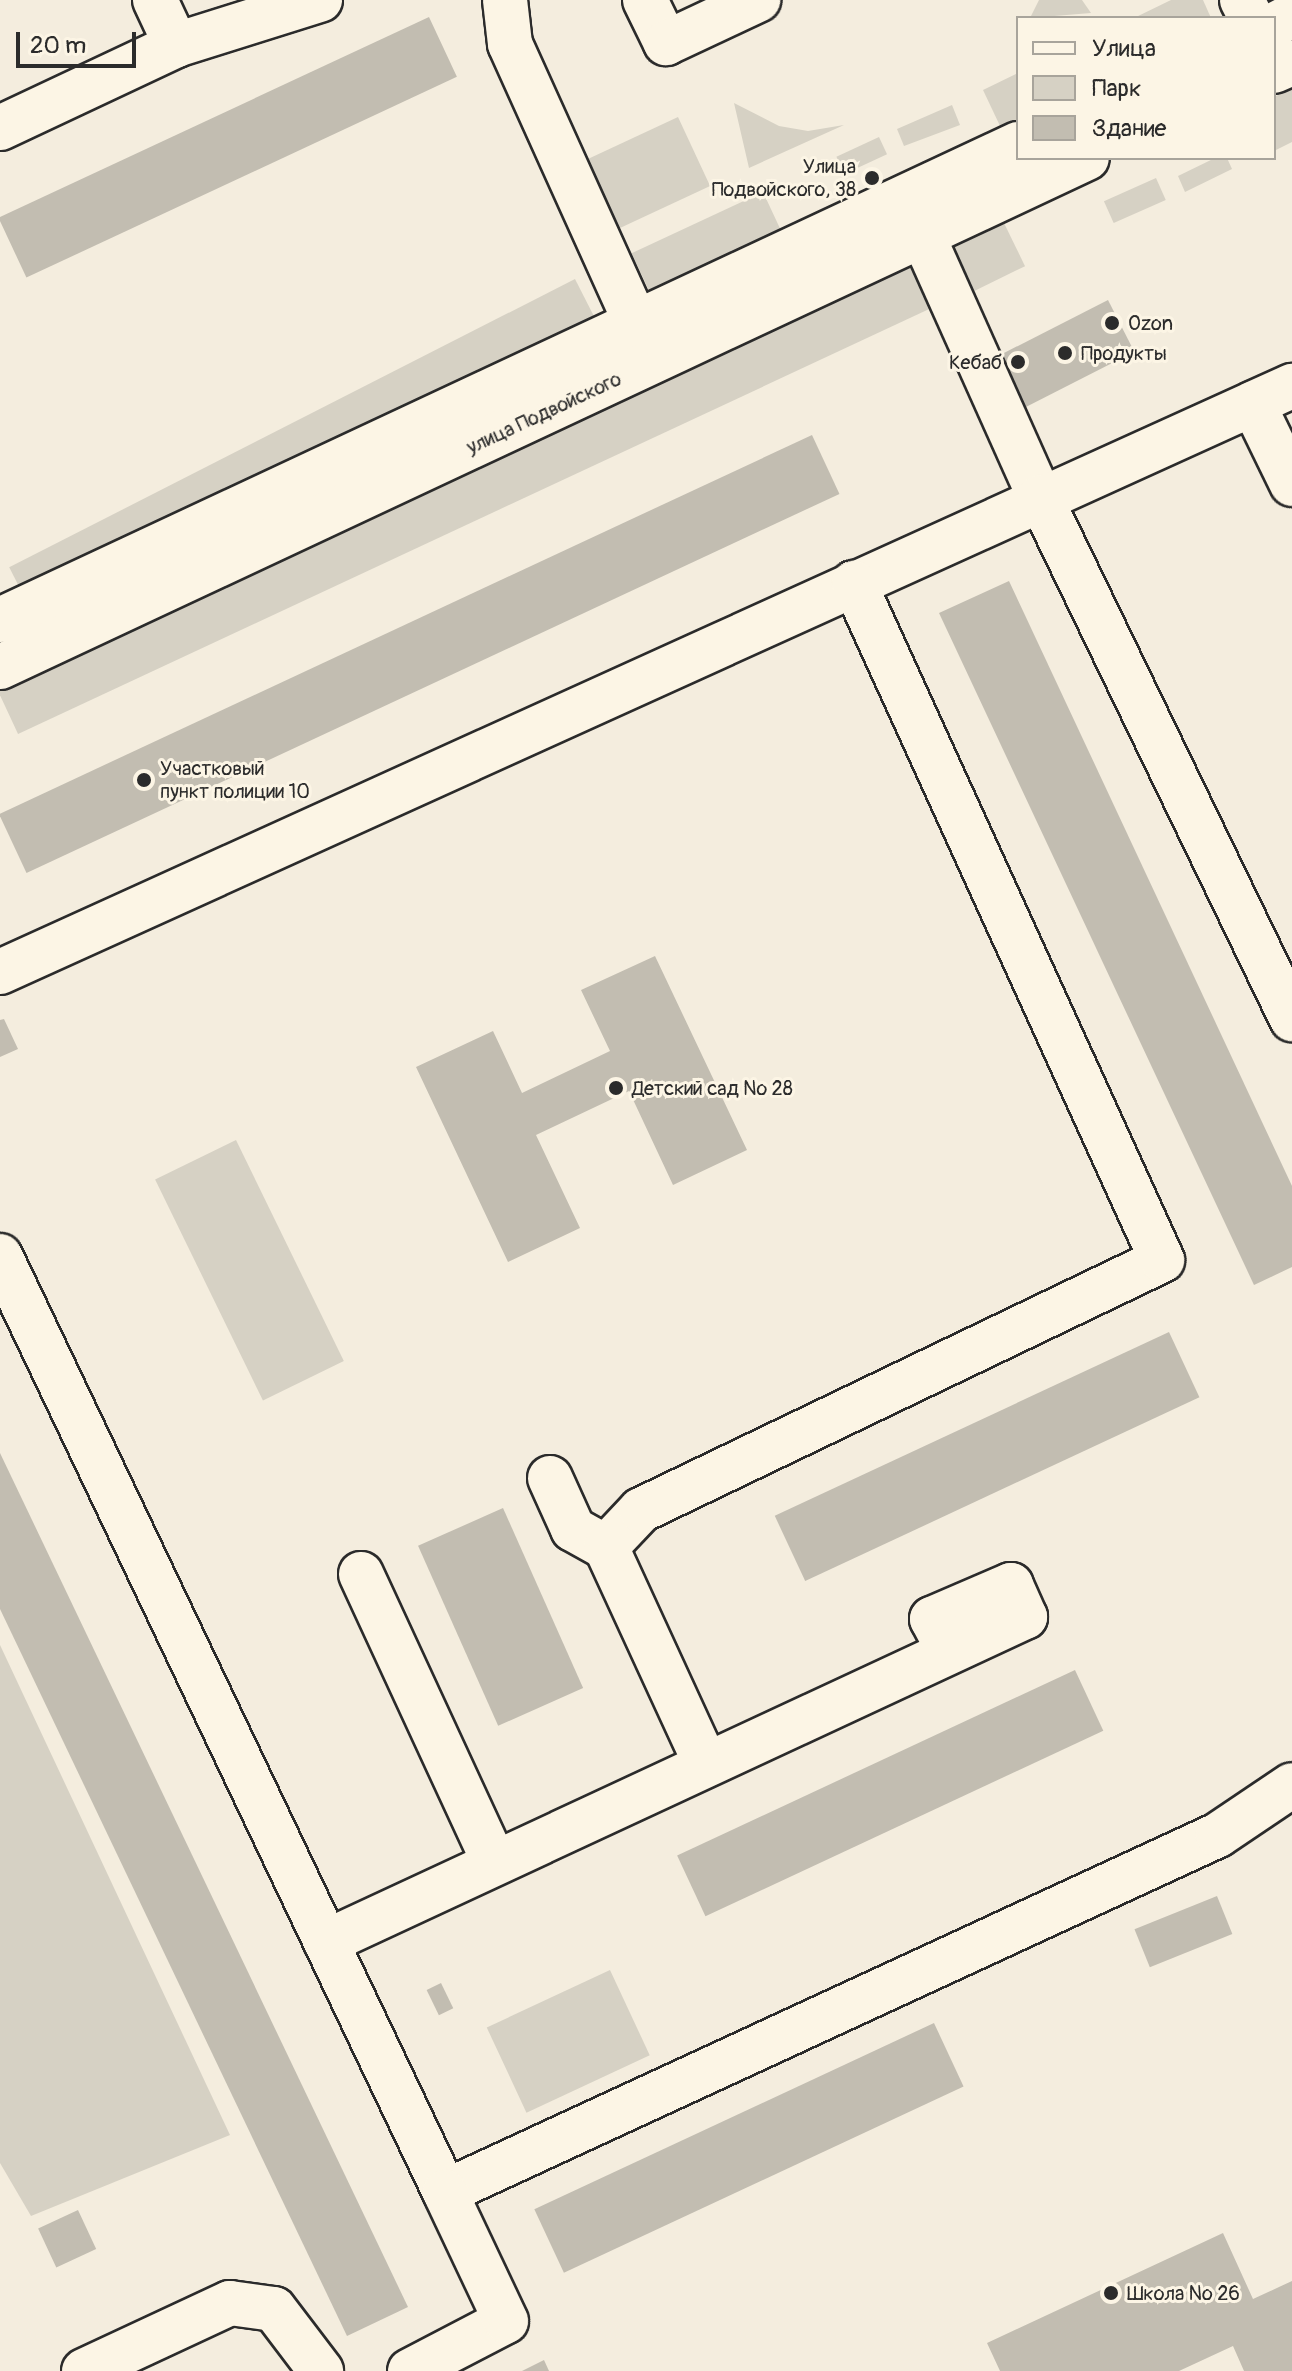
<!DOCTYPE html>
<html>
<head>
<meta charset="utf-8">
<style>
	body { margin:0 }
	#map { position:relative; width:1292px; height:2371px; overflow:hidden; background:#f4edde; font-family:Pangolin,sans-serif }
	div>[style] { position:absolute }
	.green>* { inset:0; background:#d6d1c4; transform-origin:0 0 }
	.building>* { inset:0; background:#c2bdb1; transform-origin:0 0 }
	.roads { filter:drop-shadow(2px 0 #2b2b2b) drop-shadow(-2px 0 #2b2b2b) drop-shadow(0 2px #2b2b2b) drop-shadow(0 -2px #2b2b2b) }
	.minor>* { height:44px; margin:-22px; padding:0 22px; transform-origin:22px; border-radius:22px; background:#fcf5e5 }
	.dots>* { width:22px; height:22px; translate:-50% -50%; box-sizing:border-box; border:4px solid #fcf5e5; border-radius:50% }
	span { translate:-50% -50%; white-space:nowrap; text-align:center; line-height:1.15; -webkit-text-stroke:6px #fcf5e5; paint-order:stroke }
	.poi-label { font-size:20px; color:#2b2b2b }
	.right { translate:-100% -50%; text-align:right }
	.left { translate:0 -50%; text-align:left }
	.street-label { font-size:20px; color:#2b2b2b }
	.legend { position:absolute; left:1016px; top:16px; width:260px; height:144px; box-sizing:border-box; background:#fcf5e5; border:2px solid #a8a49b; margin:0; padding:10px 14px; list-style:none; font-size:24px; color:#2b2b2b }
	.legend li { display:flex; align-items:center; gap:16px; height:40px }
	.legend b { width:40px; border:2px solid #a8a49b }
	.scale { position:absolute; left:16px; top:32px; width:120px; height:36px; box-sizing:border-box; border:4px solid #2b2b2b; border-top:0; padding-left:10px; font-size:24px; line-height:28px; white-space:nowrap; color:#2b2b2b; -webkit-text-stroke:6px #fcf5e5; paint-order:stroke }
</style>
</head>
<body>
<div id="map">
	<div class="green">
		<i style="clip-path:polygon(1039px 0,1082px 0,1091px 13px,1030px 18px)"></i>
		<i style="clip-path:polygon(1171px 0,1203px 0,1211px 18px,1134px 18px)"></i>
		<i style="clip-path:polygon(1018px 73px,1018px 120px,1001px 128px,983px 90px)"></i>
		<i style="clip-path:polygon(1292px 88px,1292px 142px,1274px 151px,1274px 97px)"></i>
		<i style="clip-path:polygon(734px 103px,779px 126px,808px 131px,844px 125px,749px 168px)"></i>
		<i style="clip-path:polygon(952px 105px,960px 125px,904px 146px,897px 129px)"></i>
		<i style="left:678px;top:117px;width:76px;height:100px;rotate:65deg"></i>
		<i style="left:879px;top:137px;width:19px;height:47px;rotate:65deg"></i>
		<i style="clip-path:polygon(1215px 158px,1227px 158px,1232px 169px,1185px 192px,1178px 176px)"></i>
		<i style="left:1156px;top:178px;width:24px;height:57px;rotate:66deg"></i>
		<i style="left:763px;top:192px;width:42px;height:145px;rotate:65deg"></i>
		<i style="left:1004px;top:223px;width:48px;height:57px;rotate:64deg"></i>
		<i style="left:919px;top:262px;width:47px;height:1016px;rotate:65deg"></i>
		<i style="left:575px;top:279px;width:42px;height:635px;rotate:63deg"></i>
		<i style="left:236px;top:1140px;width:246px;height:90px;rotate:64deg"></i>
		<i style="clip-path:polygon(0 1645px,230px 2135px,31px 2216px,0 2163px)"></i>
		<i style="left:610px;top:1970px;width:94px;height:136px;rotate:65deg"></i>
	</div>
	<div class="building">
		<i style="left:429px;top:17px;width:66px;height:475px;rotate:65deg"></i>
		<i style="left:1108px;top:300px;width:58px;height:125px;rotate:63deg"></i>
		<i style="left:812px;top:435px;width:65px;height:897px;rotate:65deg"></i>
		<i style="clip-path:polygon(1009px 581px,1292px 1186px,1292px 1267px,1254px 1285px,939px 613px)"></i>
		<i style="clip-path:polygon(655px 956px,747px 1150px,673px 1185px,629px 1091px,536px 1135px,580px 1228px,508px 1262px,416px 1067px,493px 1031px,522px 1093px,610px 1051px,581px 990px)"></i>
		<i style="clip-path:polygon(4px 1019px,18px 1049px,0 1057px,0 1020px)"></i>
		<i style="left:1169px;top:1332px;width:72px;height:435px;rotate:65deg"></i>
		<i style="clip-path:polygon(0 1453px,408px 2307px,347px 2336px,0 1609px)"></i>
		<i style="left:503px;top:1508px;width:197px;height:93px;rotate:66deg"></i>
		<i style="left:1075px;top:1670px;width:67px;height:439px;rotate:65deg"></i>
		<i style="left:1217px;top:1896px;width:41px;height:89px;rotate:68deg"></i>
		<i style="left:441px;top:1983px;width:28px;height:16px;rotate:64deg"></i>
		<i style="left:934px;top:2023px;width:70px;height:441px;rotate:65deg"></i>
		<i style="left:78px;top:2210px;width:43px;height:44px;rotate:65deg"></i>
		<i style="clip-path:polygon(1223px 2233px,1253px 2299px,1292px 2281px,1292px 2371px,1244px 2371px,1233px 2346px,1179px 2371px,1000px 2371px,987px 2343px)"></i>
		<i style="clip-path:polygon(544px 2360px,549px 2371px,522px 2371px)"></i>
	</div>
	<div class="roads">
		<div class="minor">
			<i style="left:155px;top:0;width:50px;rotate:65deg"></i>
			<i style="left:505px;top:0;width:44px;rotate:83.5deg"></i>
			<i style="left:510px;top:44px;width:306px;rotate:65.7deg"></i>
			<i style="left:645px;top:0;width:48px;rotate:64deg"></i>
			<i style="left:666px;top:43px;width:102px;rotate:-25.1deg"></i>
			<i style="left:1242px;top:0;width:20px;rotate:63deg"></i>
			<i style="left:1274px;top:25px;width:20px;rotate:-27deg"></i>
			<i style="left:1274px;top:71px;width:20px;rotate:-24deg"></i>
			<i style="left:0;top:128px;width:195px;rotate:-25.2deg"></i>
			<i style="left:176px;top:45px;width:151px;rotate:-17.4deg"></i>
			<i style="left:910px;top:207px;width:318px;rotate:65.9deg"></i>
			<i style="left:1040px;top:497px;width:580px;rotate:64.23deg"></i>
			<i style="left:1253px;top:404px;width:89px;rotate:64deg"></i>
			<i style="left:0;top:620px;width:1124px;rotate:-25.06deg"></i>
			<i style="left:0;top:667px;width:1200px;rotate:-25.09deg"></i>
			<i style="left:0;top:972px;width:1419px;rotate:-24.4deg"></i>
			<i style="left:0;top:1256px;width:1036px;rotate:64.57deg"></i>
			<i style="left:445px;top:2192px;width:851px;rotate:-24.79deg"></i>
			<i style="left:1218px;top:1835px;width:89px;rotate:-34deg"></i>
			<i style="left:550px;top:1478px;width:56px;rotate:65.7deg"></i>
			<i style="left:573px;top:1529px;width:38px;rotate:29deg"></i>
			<i style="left:606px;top:1547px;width:239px;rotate:65.3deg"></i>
			<i style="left:606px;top:1547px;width:51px;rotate:-46.6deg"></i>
			<i style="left:641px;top:1510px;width:578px;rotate:-25.63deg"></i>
			<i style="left:1162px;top:1260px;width:744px;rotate:-114.46deg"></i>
			<i style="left:361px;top:1574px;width:317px;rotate:65.2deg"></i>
			<i style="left:326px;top:1942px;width:771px;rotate:-24.94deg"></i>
			<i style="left:1025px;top:1617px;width:35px;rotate:-114deg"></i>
			<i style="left:1011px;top:1585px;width:86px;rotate:156.7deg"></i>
			<i style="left:932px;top:1619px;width:36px;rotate:62deg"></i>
			<i style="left:84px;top:2371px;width:161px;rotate:-25deg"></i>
			<i style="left:230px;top:2303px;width:44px;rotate:7.8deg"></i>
			<i style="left:274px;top:2309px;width:78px;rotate:52.8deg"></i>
			<i style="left:410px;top:2371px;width:108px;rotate:-27.5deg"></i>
			<i style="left:506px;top:2321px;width:143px;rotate:-115.3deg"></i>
		</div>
	</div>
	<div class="dots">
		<i style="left:872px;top:178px;background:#2b2b2b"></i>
		<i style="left:1112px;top:323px;background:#2b2b2b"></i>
		<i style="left:1065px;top:353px;background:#2b2b2b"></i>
		<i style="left:1018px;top:362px;background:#2b2b2b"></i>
		<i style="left:144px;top:780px;background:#2b2b2b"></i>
		<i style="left:616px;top:1088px;background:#2b2b2b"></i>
		<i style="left:1111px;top:2293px;background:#2b2b2b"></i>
	</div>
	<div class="poi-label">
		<span class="right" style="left:856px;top:178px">Улица<br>Подвойского, 38</span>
		<span class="left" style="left:1128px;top:323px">Ozon</span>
		<span class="left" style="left:1081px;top:353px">Продукты</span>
		<span class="right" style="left:1002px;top:362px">Кебаб</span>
		<span class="left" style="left:160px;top:780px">Участковый<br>пункт полиции 10</span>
		<span class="left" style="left:632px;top:1088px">Детский сад № 28</span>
		<span class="left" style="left:1127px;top:2293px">Школа № 26</span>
	</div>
	<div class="street-label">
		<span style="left:544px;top:413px;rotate:-25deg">улица Подвойского</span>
	</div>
	<ul class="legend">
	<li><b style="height:10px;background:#fcf5e5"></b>Улица</li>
	<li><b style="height:22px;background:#d6d1c4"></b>Парк</li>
	<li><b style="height:22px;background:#c2bdb1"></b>Здание</li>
	</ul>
	<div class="scale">20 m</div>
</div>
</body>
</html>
